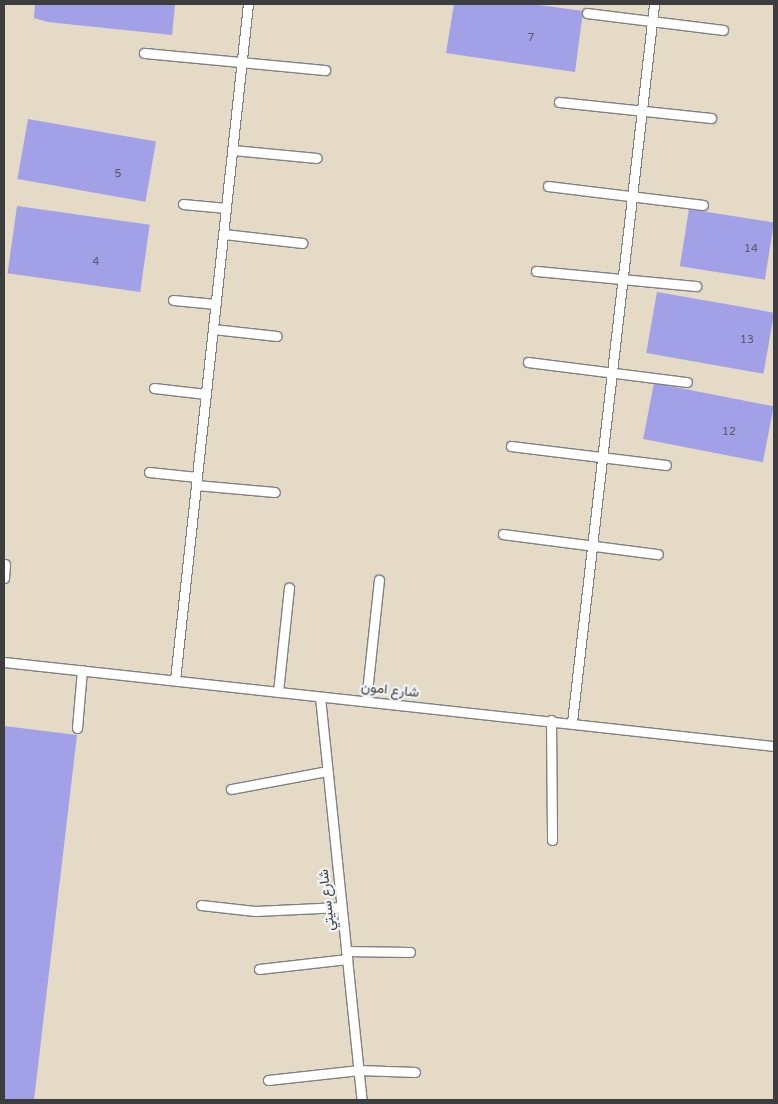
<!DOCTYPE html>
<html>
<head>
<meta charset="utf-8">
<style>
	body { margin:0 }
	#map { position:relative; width:778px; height:1104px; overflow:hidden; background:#e1e5e8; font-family:"Varela Round",Vazirmatn,sans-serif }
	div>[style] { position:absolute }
	.industrial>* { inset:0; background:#e4dac5; transform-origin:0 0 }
	.building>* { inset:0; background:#a2a1e8; transform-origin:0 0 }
	.roads { filter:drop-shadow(1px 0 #7d8183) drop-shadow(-1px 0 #7d8183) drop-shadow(0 1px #7d8183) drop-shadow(0 -1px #7d8183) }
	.lane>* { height:9px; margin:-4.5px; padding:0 4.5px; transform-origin:4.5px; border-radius:4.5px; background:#fff }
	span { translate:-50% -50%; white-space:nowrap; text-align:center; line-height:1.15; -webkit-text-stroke:4.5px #eff3f6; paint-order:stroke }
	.number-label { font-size:11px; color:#565668 }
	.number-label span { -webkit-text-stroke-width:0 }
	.street-label { font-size:14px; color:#3c3d3e }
	.frame { position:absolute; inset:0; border:5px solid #3c3d3e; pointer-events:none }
</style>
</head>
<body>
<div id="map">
	<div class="industrial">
		<i style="left:4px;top:4px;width:770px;height:1096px"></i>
	</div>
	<div class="building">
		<i style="clip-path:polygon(35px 4px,175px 4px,172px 35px,48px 22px,34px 18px)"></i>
		<i style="clip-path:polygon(454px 4px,532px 4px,583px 11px,575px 72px,446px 53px)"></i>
		<i style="left:28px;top:119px;width:130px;height:61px;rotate:10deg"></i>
		<i style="left:17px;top:206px;width:134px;height:68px;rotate:8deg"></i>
		<i style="left:689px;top:209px;width:86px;height:58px;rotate:9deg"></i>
		<i style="left:657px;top:292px;width:119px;height:62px;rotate:10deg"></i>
		<i style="left:654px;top:383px;width:122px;height:57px;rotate:11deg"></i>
		<i style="clip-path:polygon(4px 726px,77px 735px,34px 1100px,4px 1100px)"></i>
	</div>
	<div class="roads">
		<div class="lane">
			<i style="left:587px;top:13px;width:137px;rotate:7.1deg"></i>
			<i style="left:144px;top:53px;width:182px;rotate:5.4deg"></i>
			<i style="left:559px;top:102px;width:153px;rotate:6deg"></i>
			<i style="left:233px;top:150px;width:84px;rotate:5.4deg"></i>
			<i style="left:548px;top:186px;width:156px;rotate:7deg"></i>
			<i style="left:183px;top:204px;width:43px;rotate:5.3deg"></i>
			<i style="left:224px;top:234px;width:79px;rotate:6.6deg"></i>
			<i style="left:536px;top:271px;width:161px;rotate:5.4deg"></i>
			<i style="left:173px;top:300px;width:43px;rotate:5.3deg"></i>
			<i style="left:213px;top:329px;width:64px;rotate:6.2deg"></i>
			<i style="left:528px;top:362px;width:160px;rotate:7.2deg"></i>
			<i style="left:154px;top:388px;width:52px;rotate:6.6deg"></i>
			<i style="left:511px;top:446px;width:156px;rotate:7deg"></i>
			<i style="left:149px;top:472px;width:48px;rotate:5.9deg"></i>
			<i style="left:196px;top:485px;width:79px;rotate:5.1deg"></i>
			<i style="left:503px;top:534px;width:156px;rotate:7.4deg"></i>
			<i style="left:4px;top:578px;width:14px;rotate:-86deg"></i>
			<i style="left:4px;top:662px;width:775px;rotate:6.23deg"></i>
			<i style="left:175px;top:680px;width:680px;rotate:-83.84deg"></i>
			<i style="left:278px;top:692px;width:105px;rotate:-84deg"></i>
			<i style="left:320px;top:697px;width:405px;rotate:84.1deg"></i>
			<i style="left:366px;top:701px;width:122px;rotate:-83.9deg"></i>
			<i style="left:551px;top:720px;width:120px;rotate:89.5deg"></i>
			<i style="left:572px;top:722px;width:723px;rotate:-83.48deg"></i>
			<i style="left:77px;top:728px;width:58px;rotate:-85.1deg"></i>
			<i style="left:231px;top:789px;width:98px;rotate:-10.6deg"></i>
			<i style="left:201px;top:905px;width:54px;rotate:6.3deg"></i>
			<i style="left:255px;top:911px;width:86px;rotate:-2.7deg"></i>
			<i style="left:346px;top:951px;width:64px;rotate:0.9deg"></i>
			<i style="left:259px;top:969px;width:89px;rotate:-6.5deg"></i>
			<i style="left:268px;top:1080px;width:92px;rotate:-6.3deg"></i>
			<i style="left:359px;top:1070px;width:56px;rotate:2deg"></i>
		</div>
	</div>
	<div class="number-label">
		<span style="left:531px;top:38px">7</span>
		<span style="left:118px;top:174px">5</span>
		<span style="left:751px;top:249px">14</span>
		<span style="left:96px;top:262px">4</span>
		<span style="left:747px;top:340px">13</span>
		<span style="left:729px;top:432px">12</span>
	</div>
	<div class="street-label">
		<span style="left:390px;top:690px;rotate:6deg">شارع امون</span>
		<span style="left:327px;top:900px;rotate:-96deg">شارع سيتي</span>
	</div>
	<div class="frame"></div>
</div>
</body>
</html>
